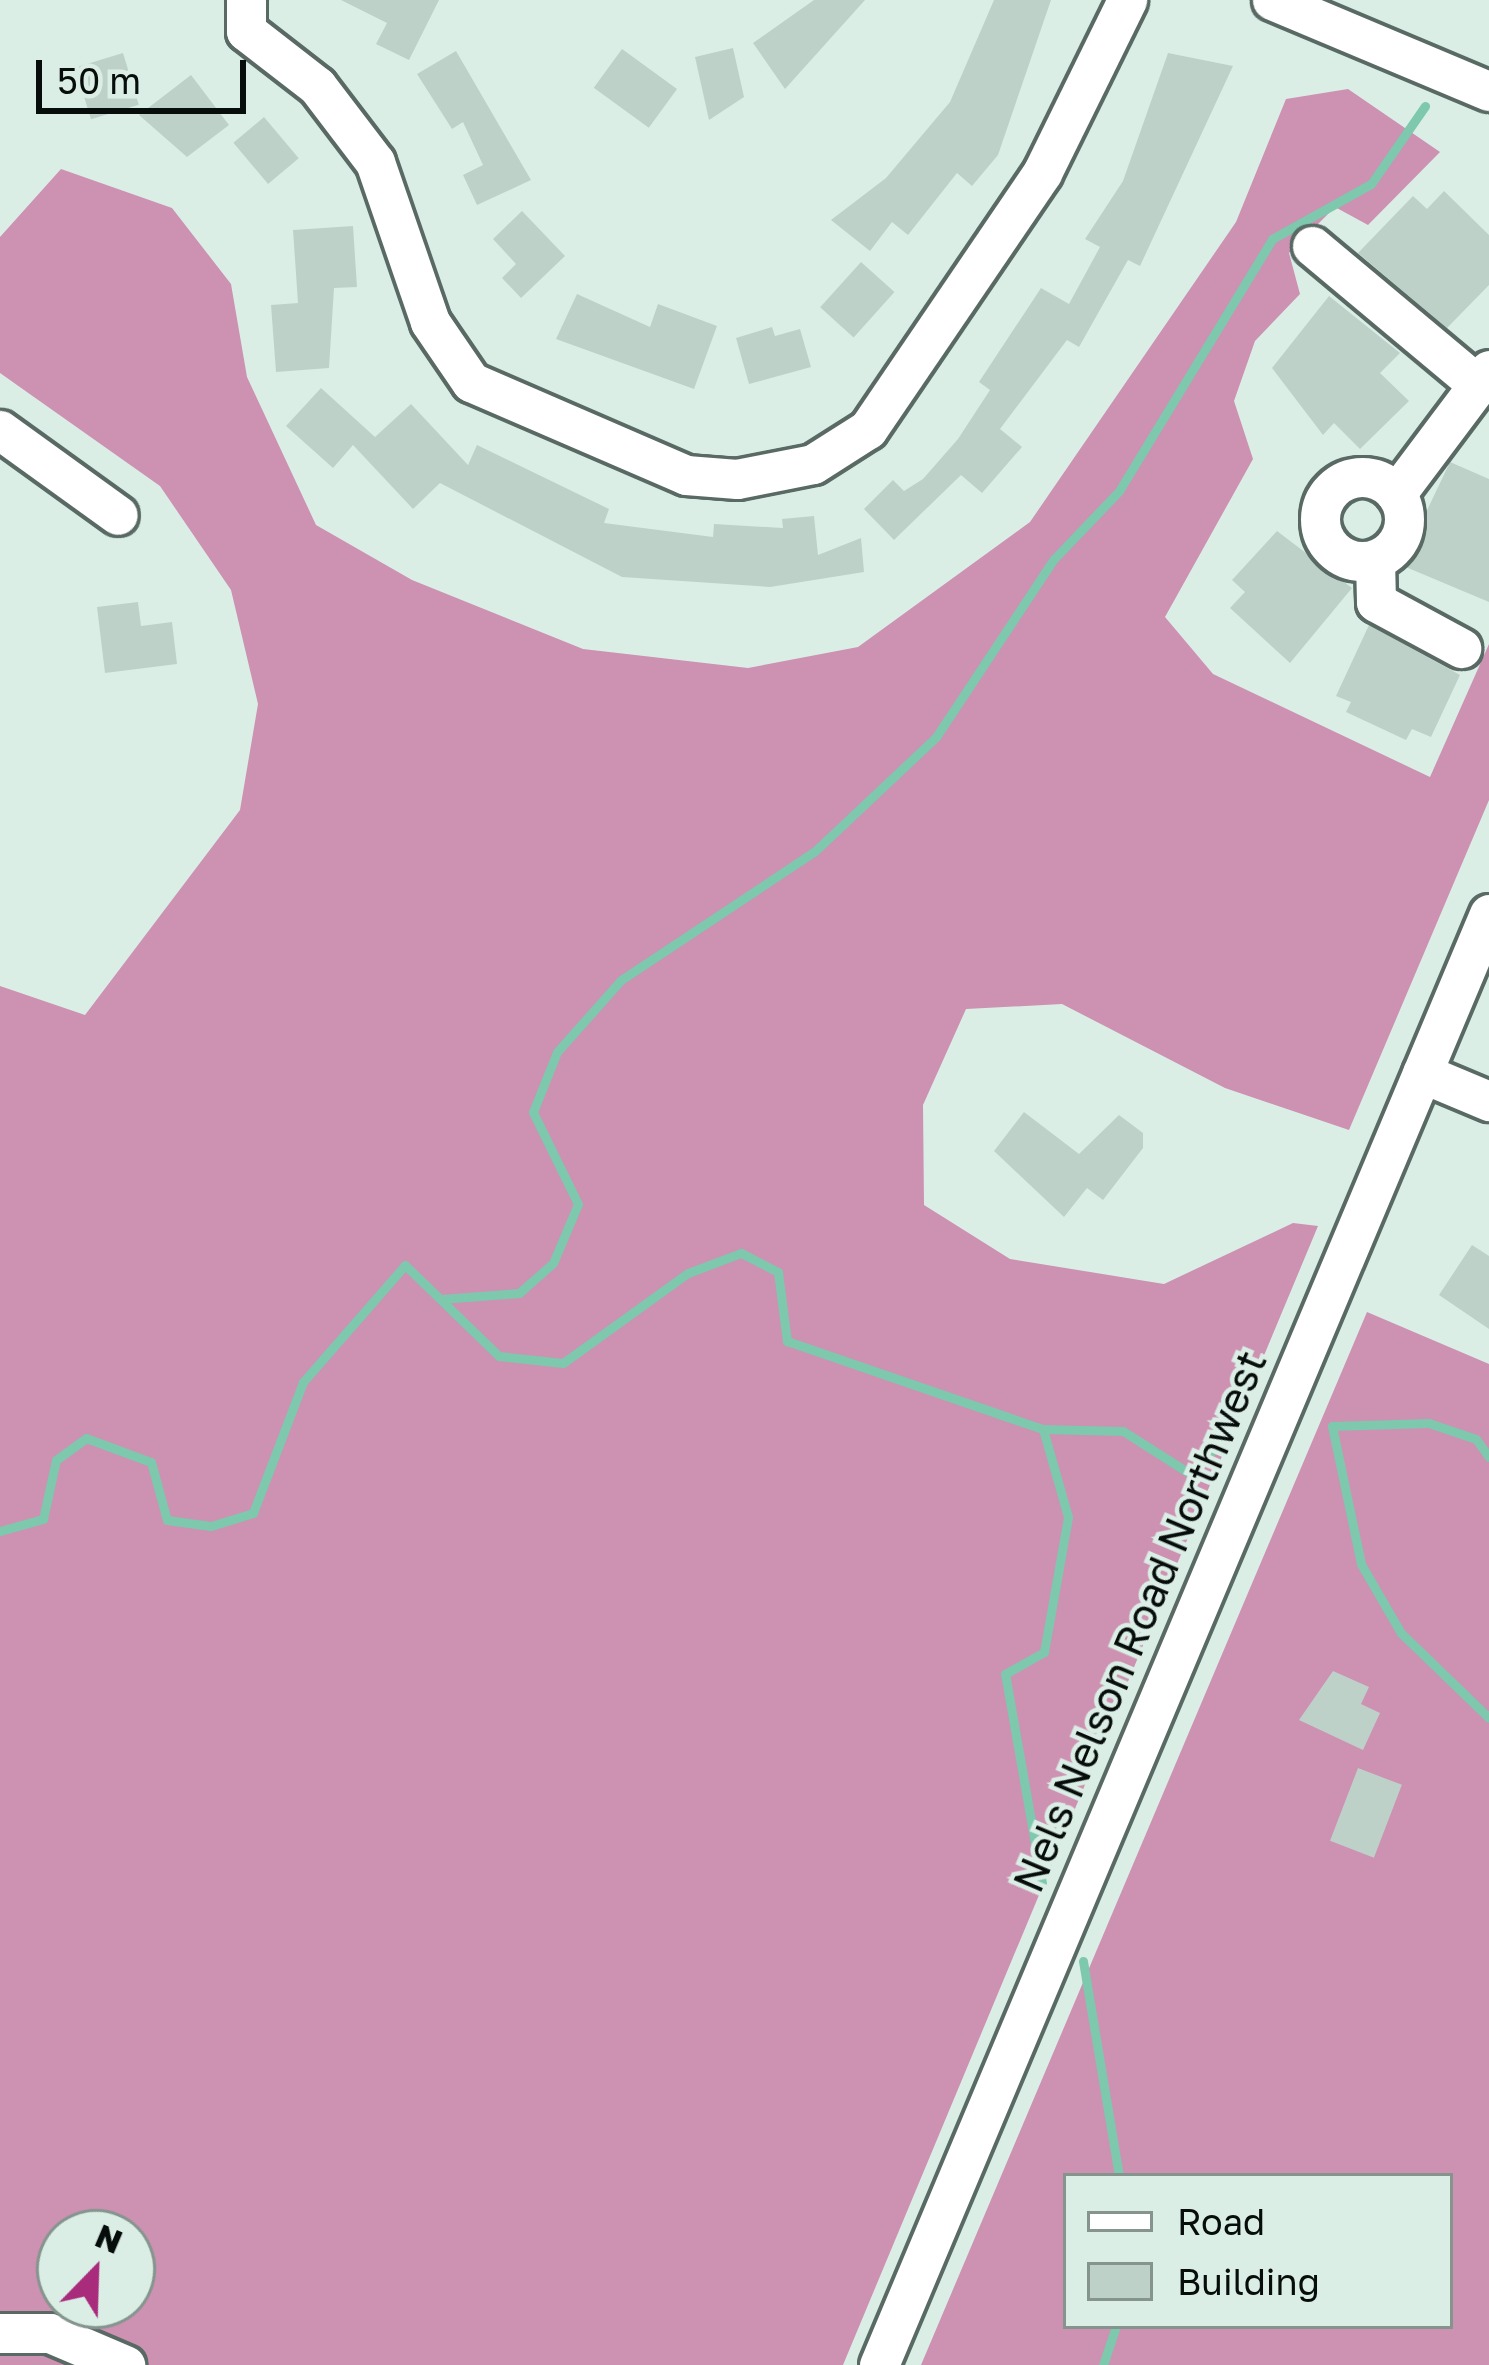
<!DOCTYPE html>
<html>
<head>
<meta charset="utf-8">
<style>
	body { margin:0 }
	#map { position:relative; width:1489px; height:2365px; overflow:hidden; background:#daeee6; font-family:"Golos Text",sans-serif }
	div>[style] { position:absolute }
	.forest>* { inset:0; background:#cd91b1 }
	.stream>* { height:9px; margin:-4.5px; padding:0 4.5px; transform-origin:4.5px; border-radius:4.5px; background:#7ec8ae }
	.building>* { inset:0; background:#bed1c9; transform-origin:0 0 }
	.roads { filter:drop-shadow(3px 0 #596a64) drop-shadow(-3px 0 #596a64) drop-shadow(0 3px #596a64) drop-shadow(0 -3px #596a64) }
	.minor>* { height:39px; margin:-19.5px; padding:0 19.5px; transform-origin:19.5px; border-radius:19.5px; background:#fff }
	.minor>.ring { margin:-19.5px; padding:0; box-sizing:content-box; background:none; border:39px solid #fff; border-radius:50% }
	span { translate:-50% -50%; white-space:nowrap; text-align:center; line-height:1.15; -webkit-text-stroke:9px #daeee6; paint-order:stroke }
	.street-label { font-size:42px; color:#070d0b }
	.legend { position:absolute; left:1063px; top:2173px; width:390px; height:156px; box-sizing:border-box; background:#daeee6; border:3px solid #86948e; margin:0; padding:15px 21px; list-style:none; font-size:36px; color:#070d0b }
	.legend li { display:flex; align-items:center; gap:24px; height:60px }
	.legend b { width:60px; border:3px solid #86948e }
	.north { position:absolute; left:36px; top:2209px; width:120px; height:120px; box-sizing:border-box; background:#daeee6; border:3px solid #86948e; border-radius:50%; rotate:23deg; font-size:33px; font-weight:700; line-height:48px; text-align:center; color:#070d0b }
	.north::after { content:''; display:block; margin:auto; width:42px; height:54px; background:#a92b7c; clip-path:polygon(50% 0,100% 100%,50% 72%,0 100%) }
	.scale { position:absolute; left:36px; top:60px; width:210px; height:54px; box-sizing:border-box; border:6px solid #070d0b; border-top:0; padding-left:15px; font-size:36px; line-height:42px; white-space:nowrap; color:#070d0b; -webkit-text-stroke:9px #daeee6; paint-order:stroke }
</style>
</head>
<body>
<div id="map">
	<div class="forest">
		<i style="clip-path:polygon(evenodd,1348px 89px,1440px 152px,1368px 225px,1335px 207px,1289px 253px,1300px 294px,1255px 341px,1234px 401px,1253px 459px,1165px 617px,1213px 674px,1430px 777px,1489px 644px,1489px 800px,1349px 1130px,1225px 1088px,1062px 1004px,966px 1009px,923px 1105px,924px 1205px,1010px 1259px,1164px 1284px,1293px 1223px,1318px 1226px,843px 2365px,0 2365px,0 986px,85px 1015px,240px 810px,258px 704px,231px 590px,160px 486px,0 373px,0 237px,61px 169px,172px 208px,231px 284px,247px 377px,316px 525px,412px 580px,583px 649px,748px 668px,858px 647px,1030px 522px,1236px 222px,1286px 99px,1348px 89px,60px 2233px,132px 2233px,132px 2305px,60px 2305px,60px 2233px)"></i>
		<i style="clip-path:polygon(evenodd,1367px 1312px,1489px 1364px,1489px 2365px,921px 2365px,1367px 1312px,1066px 2176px,1450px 2176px,1450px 2326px,1066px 2326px,1066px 2176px)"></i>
	</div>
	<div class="stream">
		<i style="left:441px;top:1299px;width:78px;rotate:-4.4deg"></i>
		<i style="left:519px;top:1293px;width:45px;rotate:-41.4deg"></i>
		<i style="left:553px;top:1263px;width:64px;rotate:-67deg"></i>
		<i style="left:578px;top:1204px;width:102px;rotate:-116.1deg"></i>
		<i style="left:533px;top:1112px;width:65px;rotate:-68.2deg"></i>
		<i style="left:557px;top:1052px;width:96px;rotate:-48.4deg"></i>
		<i style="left:621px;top:980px;width:232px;rotate:-33.6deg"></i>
		<i style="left:814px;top:852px;width:168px;rotate:-43.3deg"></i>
		<i style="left:936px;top:737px;width:214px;rotate:-56.5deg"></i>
		<i style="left:1054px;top:559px;width:94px;rotate:-46.3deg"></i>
		<i style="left:1119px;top:491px;width:295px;rotate:-58.7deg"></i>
		<i style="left:1272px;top:239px;width:113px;rotate:-29.1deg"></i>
		<i style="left:1371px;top:184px;width:95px;rotate:-55.3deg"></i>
		<i style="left:1489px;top:1457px;width:22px;rotate:-126deg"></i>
		<i style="left:1476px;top:1439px;width:50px;rotate:-161.2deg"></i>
		<i style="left:1429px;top:1423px;width:97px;rotate:178.2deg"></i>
		<i style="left:1332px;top:1426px;width:141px;rotate:78.1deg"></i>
		<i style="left:1361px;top:1564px;width:80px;rotate:59.9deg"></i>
		<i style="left:1401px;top:1633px;width:122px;rotate:44deg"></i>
		<i style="left:0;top:1531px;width:45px;rotate:-15.6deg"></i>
		<i style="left:43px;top:1519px;width:60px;rotate:-77.6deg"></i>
		<i style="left:56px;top:1460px;width:37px;rotate:-36deg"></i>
		<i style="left:86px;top:1438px;width:69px;rotate:20.3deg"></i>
		<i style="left:151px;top:1462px;width:60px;rotate:74.6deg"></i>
		<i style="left:167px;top:1520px;width:44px;rotate:7.8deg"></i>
		<i style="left:211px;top:1526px;width:44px;rotate:-17.2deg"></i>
		<i style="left:253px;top:1513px;width:140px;rotate:-69.1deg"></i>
		<i style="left:303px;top:1382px;width:155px;rotate:-48.9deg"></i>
		<i style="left:405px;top:1265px;width:131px;rotate:44.1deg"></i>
		<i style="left:499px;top:1356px;width:64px;rotate:6.2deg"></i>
		<i style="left:563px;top:1363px;width:154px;rotate:-35.8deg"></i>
		<i style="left:688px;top:1273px;width:57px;rotate:-20.7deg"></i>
		<i style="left:741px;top:1253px;width:42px;rotate:27.2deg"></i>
		<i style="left:778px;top:1272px;width:70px;rotate:82.6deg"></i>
		<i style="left:787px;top:1341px;width:271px;rotate:19deg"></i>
		<i style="left:1043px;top:1429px;width:80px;rotate:1.4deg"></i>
		<i style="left:1123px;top:1431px;width:78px;rotate:32.5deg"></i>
		<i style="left:1189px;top:1473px;width:37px;rotate:-44deg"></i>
		<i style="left:1042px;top:1883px;width:212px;rotate:-100deg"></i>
		<i style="left:1005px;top:1674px;width:45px;rotate:-29.4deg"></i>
		<i style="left:1044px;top:1652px;width:137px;rotate:-79.9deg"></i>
		<i style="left:1068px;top:1517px;width:91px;rotate:-105.9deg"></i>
		<i style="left:1083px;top:1961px;width:218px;rotate:80.5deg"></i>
		<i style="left:1103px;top:2365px;width:41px;rotate:-71.6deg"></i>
	</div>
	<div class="building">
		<i style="clip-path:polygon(341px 0,439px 0,409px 60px,376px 44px,387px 23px)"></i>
		<i style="clip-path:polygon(814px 0,865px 0,785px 89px,753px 43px)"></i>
		<i style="clip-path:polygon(994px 0,1051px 0,998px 155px,972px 186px,957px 173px,908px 235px,892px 222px,870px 251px,831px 220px,886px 178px,950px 102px)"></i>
		<i style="clip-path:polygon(733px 48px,744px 97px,709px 120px,695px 57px)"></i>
		<i style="left:622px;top:49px;width:68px;height:48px;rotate:36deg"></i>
		<i style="clip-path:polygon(456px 51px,531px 180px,477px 205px,463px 175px,483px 165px,463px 122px,452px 129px,417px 74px)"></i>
		<i style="left:123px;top:53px;width:54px;height:50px;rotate:73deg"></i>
		<i style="clip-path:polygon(1168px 53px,1233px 66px,1140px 266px,1128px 260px,1079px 347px,1067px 340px,1000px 429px,1022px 447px,982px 493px,961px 475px,894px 540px,864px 509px,893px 480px,904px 491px,923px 479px,958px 439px,990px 390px,979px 382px,1041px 288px,1069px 304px,1100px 247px,1085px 239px,1123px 181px)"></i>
		<i style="clip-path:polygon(191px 75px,229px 125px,187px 157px,139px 115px)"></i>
		<i style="left:264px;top:117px;width:54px;height:40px;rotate:50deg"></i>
		<i style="clip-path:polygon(1444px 191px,1489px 235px,1489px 285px,1447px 328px,1358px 253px,1413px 196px,1427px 209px)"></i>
		<i style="clip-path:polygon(522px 211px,565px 256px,521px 298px,502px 278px,516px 264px,493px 239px)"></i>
		<i style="clip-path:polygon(353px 226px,357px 287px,334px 288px,329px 368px,276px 372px,271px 305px,298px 303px,293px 230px)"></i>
		<i style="left:861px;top:262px;width:45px;height:61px;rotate:42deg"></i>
		<i style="clip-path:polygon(577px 294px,650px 327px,658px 304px,717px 326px,694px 389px,556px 339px)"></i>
		<i style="clip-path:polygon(1329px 296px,1400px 353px,1380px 373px,1409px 401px,1360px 449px,1334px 423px,1323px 435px,1272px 368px)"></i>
		<i style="clip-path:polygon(772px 327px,775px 336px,800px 329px,811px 367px,749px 384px,736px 338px)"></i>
		<i style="clip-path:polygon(321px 388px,375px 437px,411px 404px,468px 465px,477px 445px,609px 509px,604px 523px,713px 537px,714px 524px,783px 528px,782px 519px,814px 516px,818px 555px,861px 538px,864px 572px,770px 587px,622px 577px,440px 483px,413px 509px,353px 445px,333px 468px,286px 426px)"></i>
		<i style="clip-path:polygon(1450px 462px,1489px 479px,1489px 602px,1401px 565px)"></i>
		<i style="clip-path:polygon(1277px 531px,1352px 588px,1290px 663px,1230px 608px,1245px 592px,1232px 580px)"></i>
		<i style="clip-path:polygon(138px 602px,141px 626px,172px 622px,177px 664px,105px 673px,97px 607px)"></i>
		<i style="clip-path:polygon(1369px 625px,1460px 675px,1431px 737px,1412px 729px,1406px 740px,1346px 712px,1351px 702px,1336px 696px)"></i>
		<i style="clip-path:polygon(1024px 1112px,1079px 1154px,1119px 1115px,1143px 1133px,1143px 1148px,1103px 1200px,1087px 1188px,1064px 1217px,994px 1151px)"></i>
		<i style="clip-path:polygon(1472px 1245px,1489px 1256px,1489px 1329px,1439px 1295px)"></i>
		<i style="clip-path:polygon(1333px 1671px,1369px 1687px,1361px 1704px,1380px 1713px,1363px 1750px,1299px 1720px)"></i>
		<i style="left:1358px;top:1768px;width:47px;height:78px;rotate:21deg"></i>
	</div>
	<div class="roads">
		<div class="minor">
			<i style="left:246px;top:0;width:31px;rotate:90deg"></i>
			<i style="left:246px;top:31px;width:90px;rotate:37.8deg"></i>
			<i style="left:317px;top:86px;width:96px;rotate:52.7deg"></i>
			<i style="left:375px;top:162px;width:169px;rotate:71deg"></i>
			<i style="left:430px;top:322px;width:73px;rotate:55.7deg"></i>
			<i style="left:471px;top:382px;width:234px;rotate:23.4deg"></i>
			<i style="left:686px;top:475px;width:51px;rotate:4.5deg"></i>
			<i style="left:737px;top:479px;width:77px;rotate:-11.2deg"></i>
			<i style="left:813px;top:464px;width:65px;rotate:-32.5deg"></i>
			<i style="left:868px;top:429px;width:310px;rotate:-55.8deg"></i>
			<i style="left:1042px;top:173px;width:193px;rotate:-63.8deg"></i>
			<i style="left:1272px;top:0;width:235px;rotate:22.8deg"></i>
			<i style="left:1312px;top:246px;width:215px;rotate:39.9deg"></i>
			<i style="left:0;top:430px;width:145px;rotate:35.8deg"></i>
			<i class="ring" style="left:1320px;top:477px;width:45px;height:45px"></i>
			<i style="left:1396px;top:494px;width:155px;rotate:-53.1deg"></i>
			<i style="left:1375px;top:560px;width:42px;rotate:88.6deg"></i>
			<i style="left:1376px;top:602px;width:97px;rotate:28.4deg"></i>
			<i style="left:1422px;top:1073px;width:73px;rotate:22.7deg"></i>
			<i style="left:0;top:2333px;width:50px"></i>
			<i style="left:50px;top:2333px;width:82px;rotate:23.1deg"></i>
			<i style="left:879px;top:2365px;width:1574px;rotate:-67.2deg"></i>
		</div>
	</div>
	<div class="street-label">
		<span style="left:1139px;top:1621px;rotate:-67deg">Nels Nelson Road Northwest</span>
	</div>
	<ul class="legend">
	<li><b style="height:15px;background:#fff"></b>Road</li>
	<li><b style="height:33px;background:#bed1c9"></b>Building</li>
	</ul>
	<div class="north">N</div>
	<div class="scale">50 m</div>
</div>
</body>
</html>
